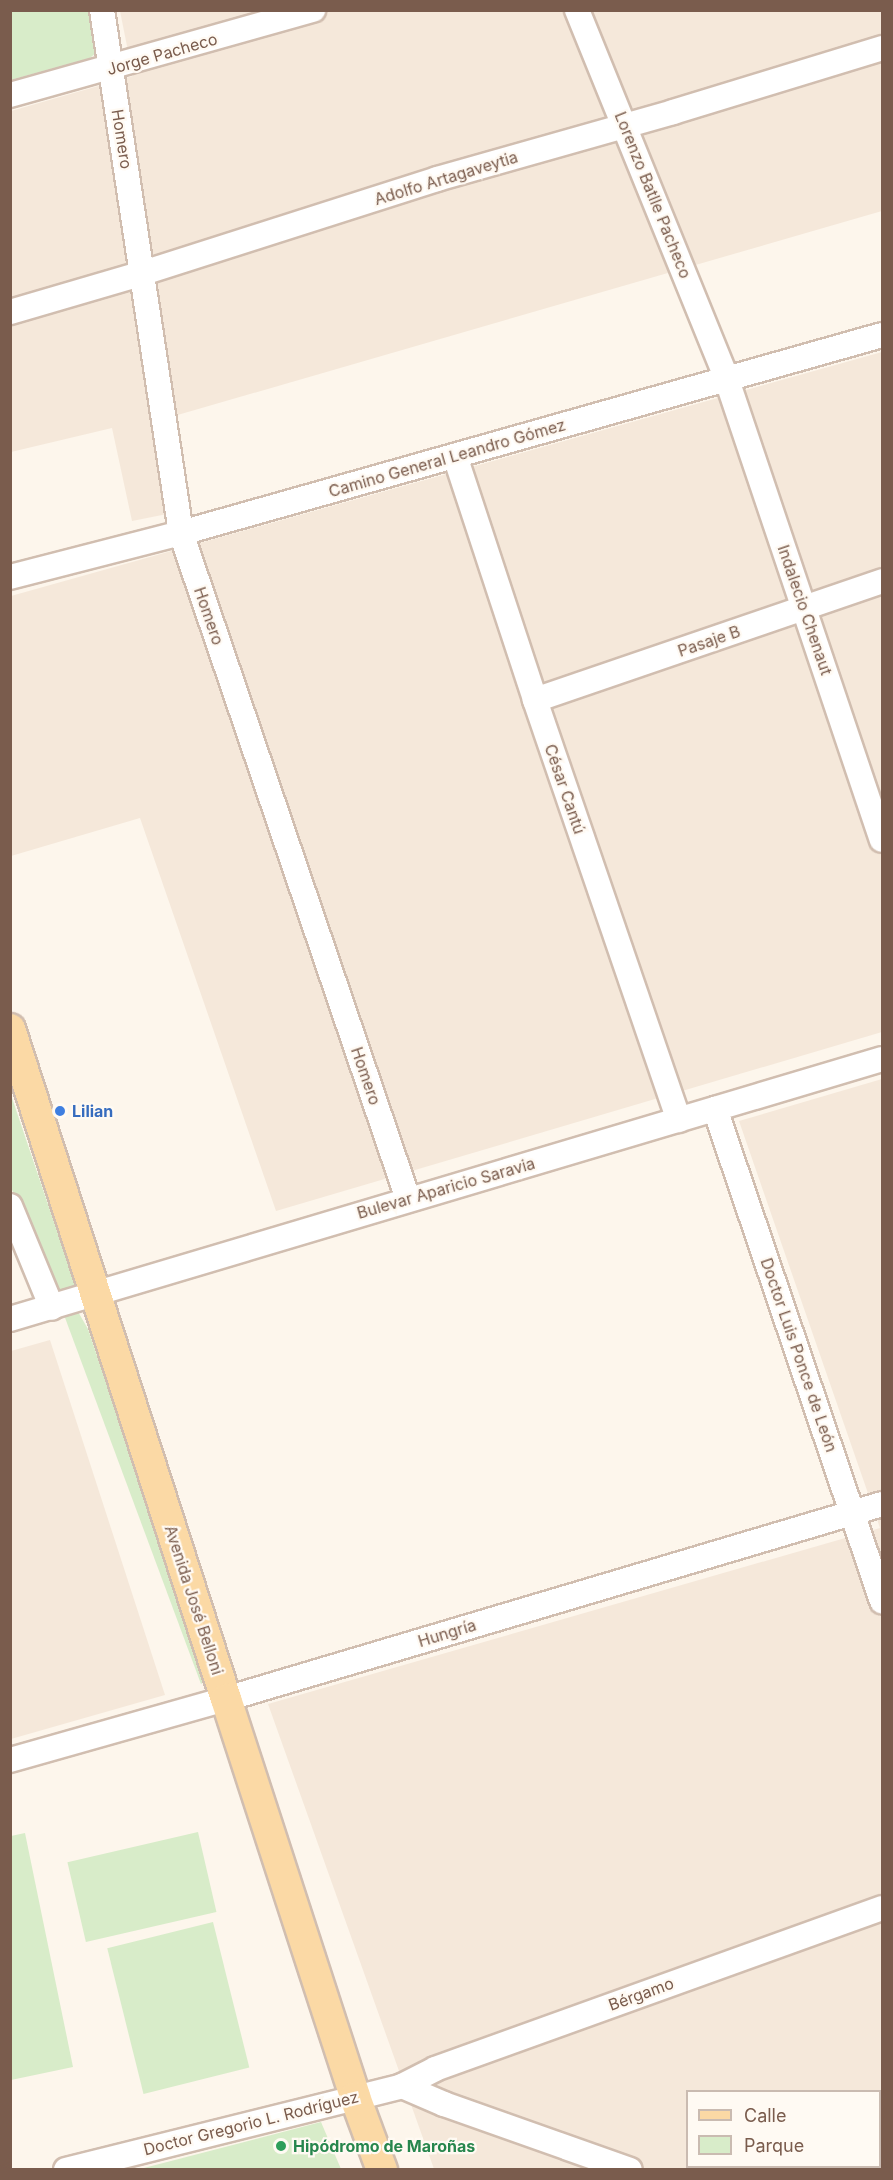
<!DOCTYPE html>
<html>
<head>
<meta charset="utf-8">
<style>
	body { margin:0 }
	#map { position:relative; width:893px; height:2180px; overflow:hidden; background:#fdf6ec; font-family:Inter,sans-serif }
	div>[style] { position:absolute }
	.residential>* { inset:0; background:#f5e8da }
	.green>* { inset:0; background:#d8ecc9; transform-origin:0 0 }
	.roads { filter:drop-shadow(2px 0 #d1beb0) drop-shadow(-2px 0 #d1beb0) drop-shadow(0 2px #d1beb0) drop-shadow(0 -2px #d1beb0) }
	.minor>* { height:24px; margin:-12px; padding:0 12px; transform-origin:12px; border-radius:12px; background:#fff }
	.major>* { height:30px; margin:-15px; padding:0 15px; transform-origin:15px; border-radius:15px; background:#fbd9a5 }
	.dots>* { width:16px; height:16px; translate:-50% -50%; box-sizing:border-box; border:3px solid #fffaf3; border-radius:50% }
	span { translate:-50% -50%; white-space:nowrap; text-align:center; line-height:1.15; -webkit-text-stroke:4.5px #fffaf3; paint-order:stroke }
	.street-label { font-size:16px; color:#7a5c4d }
	.shop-label { font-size:16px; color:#366cbe; font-weight:700 }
	.left { translate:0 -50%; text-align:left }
	.leisure-label { font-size:16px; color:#27864d; font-weight:700 }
	.frame { position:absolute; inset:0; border:12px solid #7a5c4d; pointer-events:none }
	.legend { position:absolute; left:686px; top:2090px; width:195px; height:78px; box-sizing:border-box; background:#fffaf3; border:2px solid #cabbb1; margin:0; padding:8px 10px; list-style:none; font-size:18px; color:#7a5c4d }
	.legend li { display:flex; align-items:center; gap:12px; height:30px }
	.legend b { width:30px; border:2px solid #cabbb1 }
</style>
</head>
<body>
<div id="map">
	<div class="residential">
		<i style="clip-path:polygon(120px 11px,882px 11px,882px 211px,150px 423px,167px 514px,132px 521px,112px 428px,11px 452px,11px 111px,133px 76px)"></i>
		<i style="clip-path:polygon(882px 352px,882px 1032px,276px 1211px,140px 818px,11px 856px,11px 596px)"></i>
		<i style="clip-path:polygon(evenodd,882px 1079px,882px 2169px,434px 2169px,268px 1704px,880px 1528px,739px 1121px,882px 1079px,688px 2092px,880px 2092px,880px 2166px,688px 2166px,688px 2092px)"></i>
		<i style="clip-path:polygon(50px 1340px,165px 1695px,11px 1739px,11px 1351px)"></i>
	</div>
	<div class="green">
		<i style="clip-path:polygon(11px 11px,95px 11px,98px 51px,90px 58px,11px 80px)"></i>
		<i style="clip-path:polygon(11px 1095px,75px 1284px,74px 1289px,59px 1294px,48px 1284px,11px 1187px)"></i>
		<i style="clip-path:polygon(77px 1310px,88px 1329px,167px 1563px,201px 1669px,204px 1682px,201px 1684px,64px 1315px)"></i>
		<i style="left:198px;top:1832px;width:82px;height:134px;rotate:77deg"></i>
		<i style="clip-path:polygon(25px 1833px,73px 2067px,11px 2080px,11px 1836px)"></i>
		<i style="left:213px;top:1922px;width:150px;height:109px;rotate:76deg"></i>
		<i style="clip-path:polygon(321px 2122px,341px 2169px,140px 2169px)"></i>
	</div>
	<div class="roads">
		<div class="minor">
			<i style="left:102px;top:10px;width:529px;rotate:81.41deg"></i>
			<i style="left:181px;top:533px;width:704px;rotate:71.18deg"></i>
			<i style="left:577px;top:10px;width:399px;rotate:67.9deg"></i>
			<i style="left:727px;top:380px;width:485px;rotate:71.4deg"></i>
			<i style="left:10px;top:95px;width:315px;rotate:-15.7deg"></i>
			<i style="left:10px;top:312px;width:139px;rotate:-16.3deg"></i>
			<i style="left:143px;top:273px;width:309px;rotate:-17.7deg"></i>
			<i style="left:437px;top:179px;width:245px;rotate:-15.8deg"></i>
			<i style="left:673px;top:112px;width:219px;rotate:-17deg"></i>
			<i style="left:455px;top:456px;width:257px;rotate:71.8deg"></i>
			<i style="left:535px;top:700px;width:444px;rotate:71.1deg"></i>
			<i style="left:10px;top:577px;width:177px;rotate:-14.4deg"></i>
			<i style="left:181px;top:533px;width:728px;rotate:-15.77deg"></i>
			<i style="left:535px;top:700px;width:367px;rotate:-18.9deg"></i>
			<i style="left:715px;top:1109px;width:520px;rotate:71.25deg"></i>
			<i style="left:10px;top:1206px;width:110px;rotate:67.6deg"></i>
			<i style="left:10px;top:1319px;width:910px;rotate:-16.6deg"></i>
			<i style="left:10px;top:1760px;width:224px;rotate:-15.8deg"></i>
			<i style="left:226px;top:1699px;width:684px;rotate:-16.55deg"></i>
			<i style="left:402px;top:2086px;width:46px;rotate:23.2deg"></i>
			<i style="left:444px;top:2104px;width:197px;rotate:19.5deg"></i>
			<i style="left:66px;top:2170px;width:346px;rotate:-14deg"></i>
			<i style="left:402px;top:2086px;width:37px;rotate:-27deg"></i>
			<i style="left:435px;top:2069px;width:475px;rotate:-19.8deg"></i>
		</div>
		<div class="major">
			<i style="left:10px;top:1029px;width:704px;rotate:72.13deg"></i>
			<i style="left:226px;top:1699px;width:418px;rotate:72deg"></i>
			<i style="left:355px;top:2097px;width:78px;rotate:69.7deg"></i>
		</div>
	</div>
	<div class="dots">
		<i style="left:60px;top:1111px;background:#3f7fe0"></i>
		<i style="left:281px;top:2146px;background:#2e9e5b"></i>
	</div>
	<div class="street-label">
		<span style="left:162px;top:54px;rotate:-16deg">Jorge Pacheco</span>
		<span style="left:122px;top:139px;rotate:81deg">Homero</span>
		<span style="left:446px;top:178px;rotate:-17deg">Adolfo Artagaveytia</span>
		<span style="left:653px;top:195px;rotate:68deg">Lorenzo Batlle Pacheco</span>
		<span style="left:447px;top:458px;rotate:-16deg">Camino General Leandro Gómez</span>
		<span style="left:805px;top:610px;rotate:71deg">Indalecio Chenaut</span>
		<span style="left:209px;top:616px;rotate:71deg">Homero</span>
		<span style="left:709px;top:641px;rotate:-19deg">Pasaje B</span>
		<span style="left:565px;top:789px;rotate:71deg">César Cantú</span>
		<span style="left:366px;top:1076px;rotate:71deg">Homero</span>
		<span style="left:446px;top:1188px;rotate:-16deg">Bulevar Aparicio Saravia</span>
		<span style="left:799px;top:1355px;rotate:71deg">Doctor Luis Ponce de León</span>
		<span style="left:194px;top:1600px;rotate:72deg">Avenida José Belloni</span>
		<span style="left:447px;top:1633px;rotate:-17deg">Hungría</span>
		<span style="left:641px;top:1994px;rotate:-20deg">Bérgamo</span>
		<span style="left:251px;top:2123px;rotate:-14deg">Doctor Gregorio L. Rodríguez</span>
	</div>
	<div class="shop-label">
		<span class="left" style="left:72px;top:1111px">Lilian</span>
	</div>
	<div class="leisure-label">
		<span class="left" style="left:293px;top:2146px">Hipódromo de Maroñas</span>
	</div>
	<div class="frame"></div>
	<ul class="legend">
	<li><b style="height:8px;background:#fbd9a5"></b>Calle</li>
	<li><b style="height:16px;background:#d8ecc9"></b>Parque</li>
	</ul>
</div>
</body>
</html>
